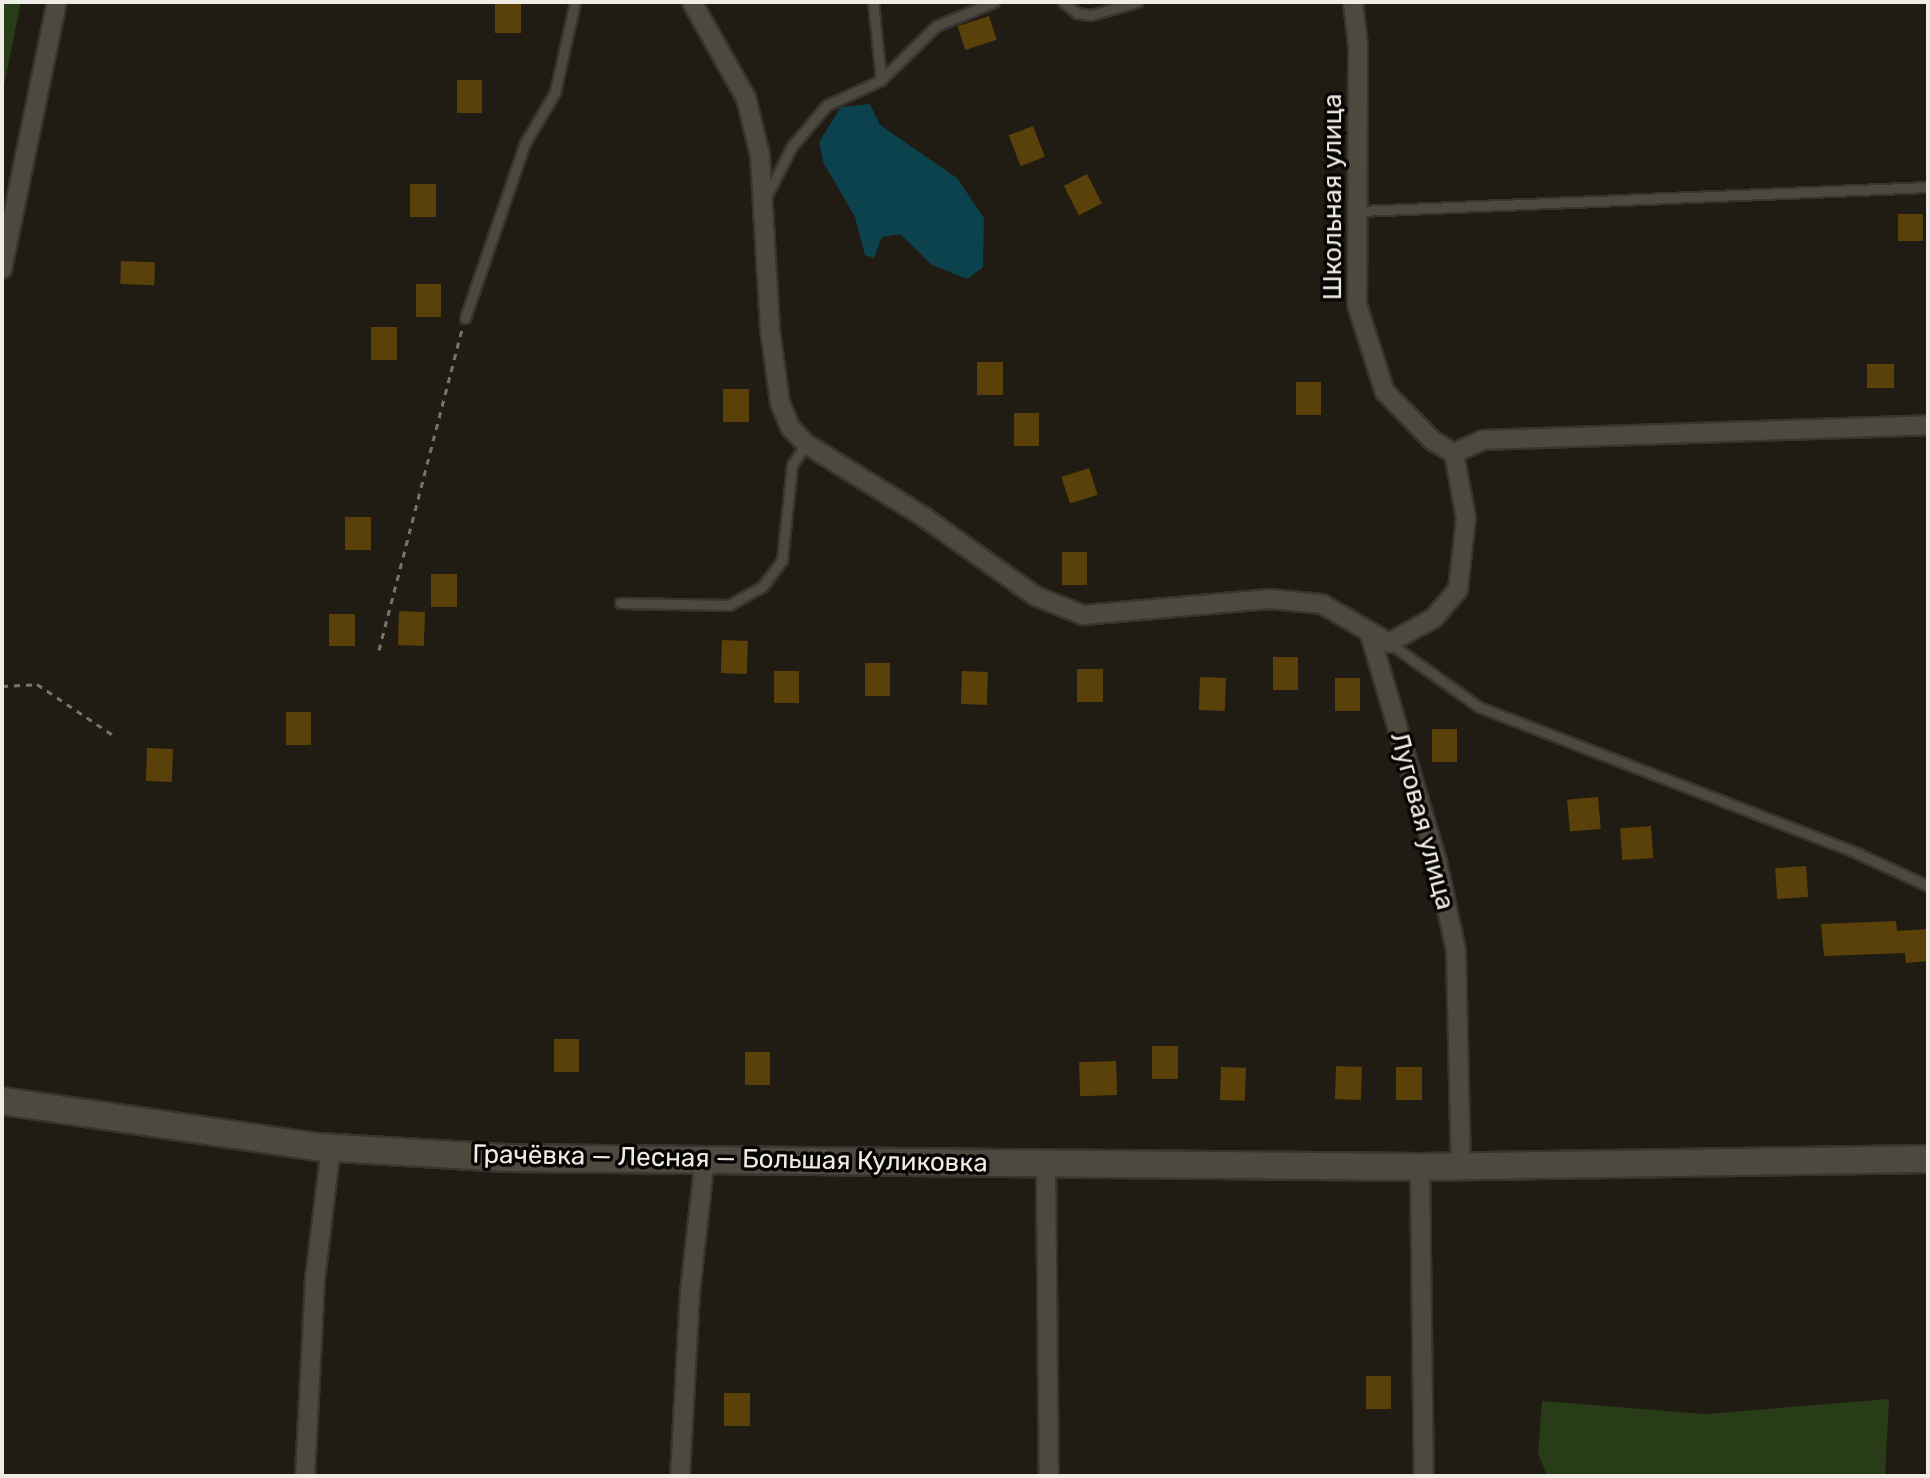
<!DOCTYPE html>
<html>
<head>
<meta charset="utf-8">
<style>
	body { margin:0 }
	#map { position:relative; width:1930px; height:1478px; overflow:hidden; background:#201b13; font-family:Rubik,sans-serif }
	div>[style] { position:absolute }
	.green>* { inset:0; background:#293c18 }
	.water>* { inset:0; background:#0c424e }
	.building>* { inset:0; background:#5a4009; transform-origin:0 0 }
	.path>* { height:3px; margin-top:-1.5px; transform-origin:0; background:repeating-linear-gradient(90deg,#77736c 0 6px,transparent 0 12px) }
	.roads { filter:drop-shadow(2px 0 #383430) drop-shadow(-2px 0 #383430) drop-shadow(0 2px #383430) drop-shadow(0 -2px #383430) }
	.lane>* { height:9px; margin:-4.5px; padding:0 4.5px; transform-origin:4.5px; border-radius:4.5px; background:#4e493f }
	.street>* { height:18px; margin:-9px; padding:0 9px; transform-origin:9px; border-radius:9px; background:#4e493f }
	.secondary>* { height:26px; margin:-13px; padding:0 13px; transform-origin:13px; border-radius:13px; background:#4e493f }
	span { translate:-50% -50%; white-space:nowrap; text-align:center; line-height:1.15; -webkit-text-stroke:7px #080604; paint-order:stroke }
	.street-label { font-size:26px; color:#efece6 }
	.frame { position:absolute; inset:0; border:4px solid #efece6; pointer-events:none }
</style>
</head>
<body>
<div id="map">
	<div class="green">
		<i style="clip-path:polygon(2px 2px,21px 2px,2px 95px)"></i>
		<i style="clip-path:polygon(1889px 1399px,1885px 1476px,1547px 1476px,1538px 1453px,1542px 1401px,1705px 1414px)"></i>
	</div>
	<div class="water">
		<i style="clip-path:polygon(870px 104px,880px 125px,957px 178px,984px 218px,983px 267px,967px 279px,932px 265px,900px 234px,882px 237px,874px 258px,865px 255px,855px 217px,823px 162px,819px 142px,841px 107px)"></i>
	</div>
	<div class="building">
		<i style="left:495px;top:2px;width:26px;height:31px"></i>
		<i style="left:989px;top:16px;width:25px;height:33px;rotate:72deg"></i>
		<i style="left:457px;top:80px;width:25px;height:33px"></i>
		<i style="left:1033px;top:126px;width:33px;height:26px;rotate:69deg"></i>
		<i style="left:1087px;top:174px;width:33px;height:26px;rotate:63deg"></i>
		<i style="left:410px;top:184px;width:26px;height:33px"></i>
		<i style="left:1898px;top:214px;width:25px;height:27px"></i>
		<i style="left:121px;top:261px;width:34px;height:23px;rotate:2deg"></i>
		<i style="left:416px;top:284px;width:25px;height:33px"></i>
		<i style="left:371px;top:327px;width:26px;height:33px"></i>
		<i style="left:977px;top:362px;width:26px;height:33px"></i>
		<i style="left:1867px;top:364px;width:27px;height:24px"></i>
		<i style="left:1296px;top:382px;width:25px;height:33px"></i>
		<i style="left:723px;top:389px;width:26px;height:33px"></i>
		<i style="left:1014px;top:413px;width:25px;height:33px"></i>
		<i style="left:1089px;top:468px;width:28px;height:29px;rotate:72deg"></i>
		<i style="left:345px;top:517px;width:26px;height:33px"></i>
		<i style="left:1062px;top:552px;width:25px;height:33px"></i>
		<i style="left:431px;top:574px;width:26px;height:33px"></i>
		<i style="left:399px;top:611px;width:26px;height:34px;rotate:2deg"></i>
		<i style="left:329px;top:614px;width:26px;height:32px"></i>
		<i style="left:722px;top:640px;width:26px;height:33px;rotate:2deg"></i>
		<i style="left:1273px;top:657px;width:25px;height:33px"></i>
		<i style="left:865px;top:663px;width:25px;height:33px"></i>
		<i style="left:1077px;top:669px;width:26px;height:33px"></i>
		<i style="left:774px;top:671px;width:25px;height:32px"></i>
		<i style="left:962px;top:671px;width:26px;height:33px;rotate:2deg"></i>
		<i style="left:1200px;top:677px;width:26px;height:33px;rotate:2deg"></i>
		<i style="left:1335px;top:678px;width:25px;height:33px"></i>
		<i style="left:286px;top:712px;width:25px;height:33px"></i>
		<i style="left:1432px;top:729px;width:25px;height:33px"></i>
		<i style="left:147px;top:748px;width:26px;height:33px;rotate:2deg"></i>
		<i style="left:1598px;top:797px;width:32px;height:31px;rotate:85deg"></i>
		<i style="left:1651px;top:826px;width:32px;height:31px;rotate:86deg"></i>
		<i style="left:1806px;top:866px;width:31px;height:31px;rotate:86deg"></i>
		<i style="clip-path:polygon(1896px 921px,1897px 931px,1928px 929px,1928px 961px,1906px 963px,1905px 953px,1824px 956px,1821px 924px)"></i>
		<i style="left:554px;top:1039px;width:25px;height:33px"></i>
		<i style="left:1152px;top:1046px;width:26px;height:33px"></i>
		<i style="left:745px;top:1052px;width:25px;height:33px"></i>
		<i style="left:1116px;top:1061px;width:34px;height:37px;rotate:88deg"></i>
		<i style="left:1336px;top:1066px;width:26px;height:33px;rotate:2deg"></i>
		<i style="left:1221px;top:1067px;width:25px;height:33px;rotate:2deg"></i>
		<i style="left:1396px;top:1067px;width:26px;height:33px"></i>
		<i style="left:1366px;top:1376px;width:25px;height:33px"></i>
		<i style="left:724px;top:1393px;width:26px;height:33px"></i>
	</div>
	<div class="path">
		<i style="left:379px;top:650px;width:332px;rotate:-75.5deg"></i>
		<i style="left:2px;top:686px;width:35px;rotate:-3deg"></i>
		<i style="left:37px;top:684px;width:95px;rotate:33.9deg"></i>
	</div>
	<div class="roads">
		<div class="lane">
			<i style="left:873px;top:2px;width:78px;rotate:84.1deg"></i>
			<i style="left:1063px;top:2px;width:18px;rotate:38deg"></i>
			<i style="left:1077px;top:13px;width:14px;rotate:8deg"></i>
			<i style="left:1091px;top:15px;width:48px;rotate:-15.8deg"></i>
			<i style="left:767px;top:195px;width:55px;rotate:-63deg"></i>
			<i style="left:792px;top:146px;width:54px;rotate:-49.5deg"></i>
			<i style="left:827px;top:105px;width:60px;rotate:-24.8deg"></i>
			<i style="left:881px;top:80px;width:77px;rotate:-44.5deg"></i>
			<i style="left:936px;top:26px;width:63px;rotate:-22.5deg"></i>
			<i style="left:1360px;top:211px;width:569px;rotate:-2.42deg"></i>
			<i style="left:465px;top:318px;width:185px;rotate:-71.1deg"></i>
			<i style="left:525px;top:143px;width:59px;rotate:-59.5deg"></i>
			<i style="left:555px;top:92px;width:92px;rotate:-77.5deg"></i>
			<i style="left:620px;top:603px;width:109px;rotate:1.1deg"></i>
			<i style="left:729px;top:605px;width:38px;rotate:-29deg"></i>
			<i style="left:762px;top:587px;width:34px;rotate:-53deg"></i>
			<i style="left:782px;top:560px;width:96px;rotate:-84deg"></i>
			<i style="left:792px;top:465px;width:25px;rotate:-56deg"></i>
			<i style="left:1389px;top:643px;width:110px;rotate:35.4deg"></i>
			<i style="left:1479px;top:707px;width:407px;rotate:21.1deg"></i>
			<i style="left:1859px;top:854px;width:76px;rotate:24.9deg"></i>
		</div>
		<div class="street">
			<i style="left:692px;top:2px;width:110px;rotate:60.6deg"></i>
			<i style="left:746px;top:98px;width:59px;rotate:76.2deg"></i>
			<i style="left:760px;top:155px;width:175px;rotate:86.7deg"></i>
			<i style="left:770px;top:330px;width:74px;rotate:82.2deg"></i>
			<i style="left:780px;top:403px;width:26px;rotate:67deg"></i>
			<i style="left:790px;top:427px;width:23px;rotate:47deg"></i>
			<i style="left:806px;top:444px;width:139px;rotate:31.7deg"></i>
			<i style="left:924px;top:517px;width:136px;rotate:35.4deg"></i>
			<i style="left:1035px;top:596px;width:52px;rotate:21.6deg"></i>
			<i style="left:1083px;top:615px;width:188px;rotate:-4.9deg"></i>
			<i style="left:1270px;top:599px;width:52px;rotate:5.5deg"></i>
			<i style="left:1322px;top:604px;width:78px;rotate:30.2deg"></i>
			<i style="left:1389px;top:643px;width:51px;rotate:-29.1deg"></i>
			<i style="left:1434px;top:618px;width:38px;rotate:-50deg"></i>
			<i style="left:1458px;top:589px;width:71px;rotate:-83.6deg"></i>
			<i style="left:1466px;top:518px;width:66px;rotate:-100.5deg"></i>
			<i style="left:1353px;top:2px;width:44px;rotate:83.5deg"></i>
			<i style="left:1358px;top:46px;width:259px;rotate:90.2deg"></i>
			<i style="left:1357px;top:305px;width:91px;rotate:72.2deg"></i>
			<i style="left:1385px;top:392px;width:69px;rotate:45.6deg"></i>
			<i style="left:1433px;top:441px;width:24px;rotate:30deg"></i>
			<i style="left:2px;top:269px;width:273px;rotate:-78.4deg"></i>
			<i style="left:1454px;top:453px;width:32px;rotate:-24deg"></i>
			<i style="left:1483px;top:440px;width:445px;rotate:-1.9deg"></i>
			<i style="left:1370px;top:634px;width:238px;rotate:73.6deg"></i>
			<i style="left:1437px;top:862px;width:91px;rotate:77.9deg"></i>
			<i style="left:1456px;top:951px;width:215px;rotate:88.7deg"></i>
			<i style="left:1046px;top:1163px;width:313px;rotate:89.5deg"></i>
			<i style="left:1420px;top:1167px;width:309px;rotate:89.3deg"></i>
			<i style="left:305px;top:1476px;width:197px;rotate:-87.1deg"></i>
			<i style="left:315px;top:1279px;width:133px;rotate:-83.1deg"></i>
			<i style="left:680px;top:1476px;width:184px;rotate:-86.9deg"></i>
			<i style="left:690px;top:1292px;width:135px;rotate:-83.6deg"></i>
		</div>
		<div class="secondary">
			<i style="left:2px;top:1101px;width:319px;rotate:8.3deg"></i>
			<i style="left:318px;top:1147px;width:190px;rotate:3.3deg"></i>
			<i style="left:508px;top:1158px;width:912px;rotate:0.57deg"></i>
			<i style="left:1420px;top:1167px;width:508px;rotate:-0.9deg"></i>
		</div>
	</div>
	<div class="street-label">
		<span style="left:1333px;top:197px;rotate:-90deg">Школьная улица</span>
		<span style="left:1422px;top:821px;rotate:75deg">Луговая улица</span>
		<span style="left:730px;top:1159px;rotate:1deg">Грачёвка — Лесная — Большая Куликовка</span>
	</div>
	<div class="frame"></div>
</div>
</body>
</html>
